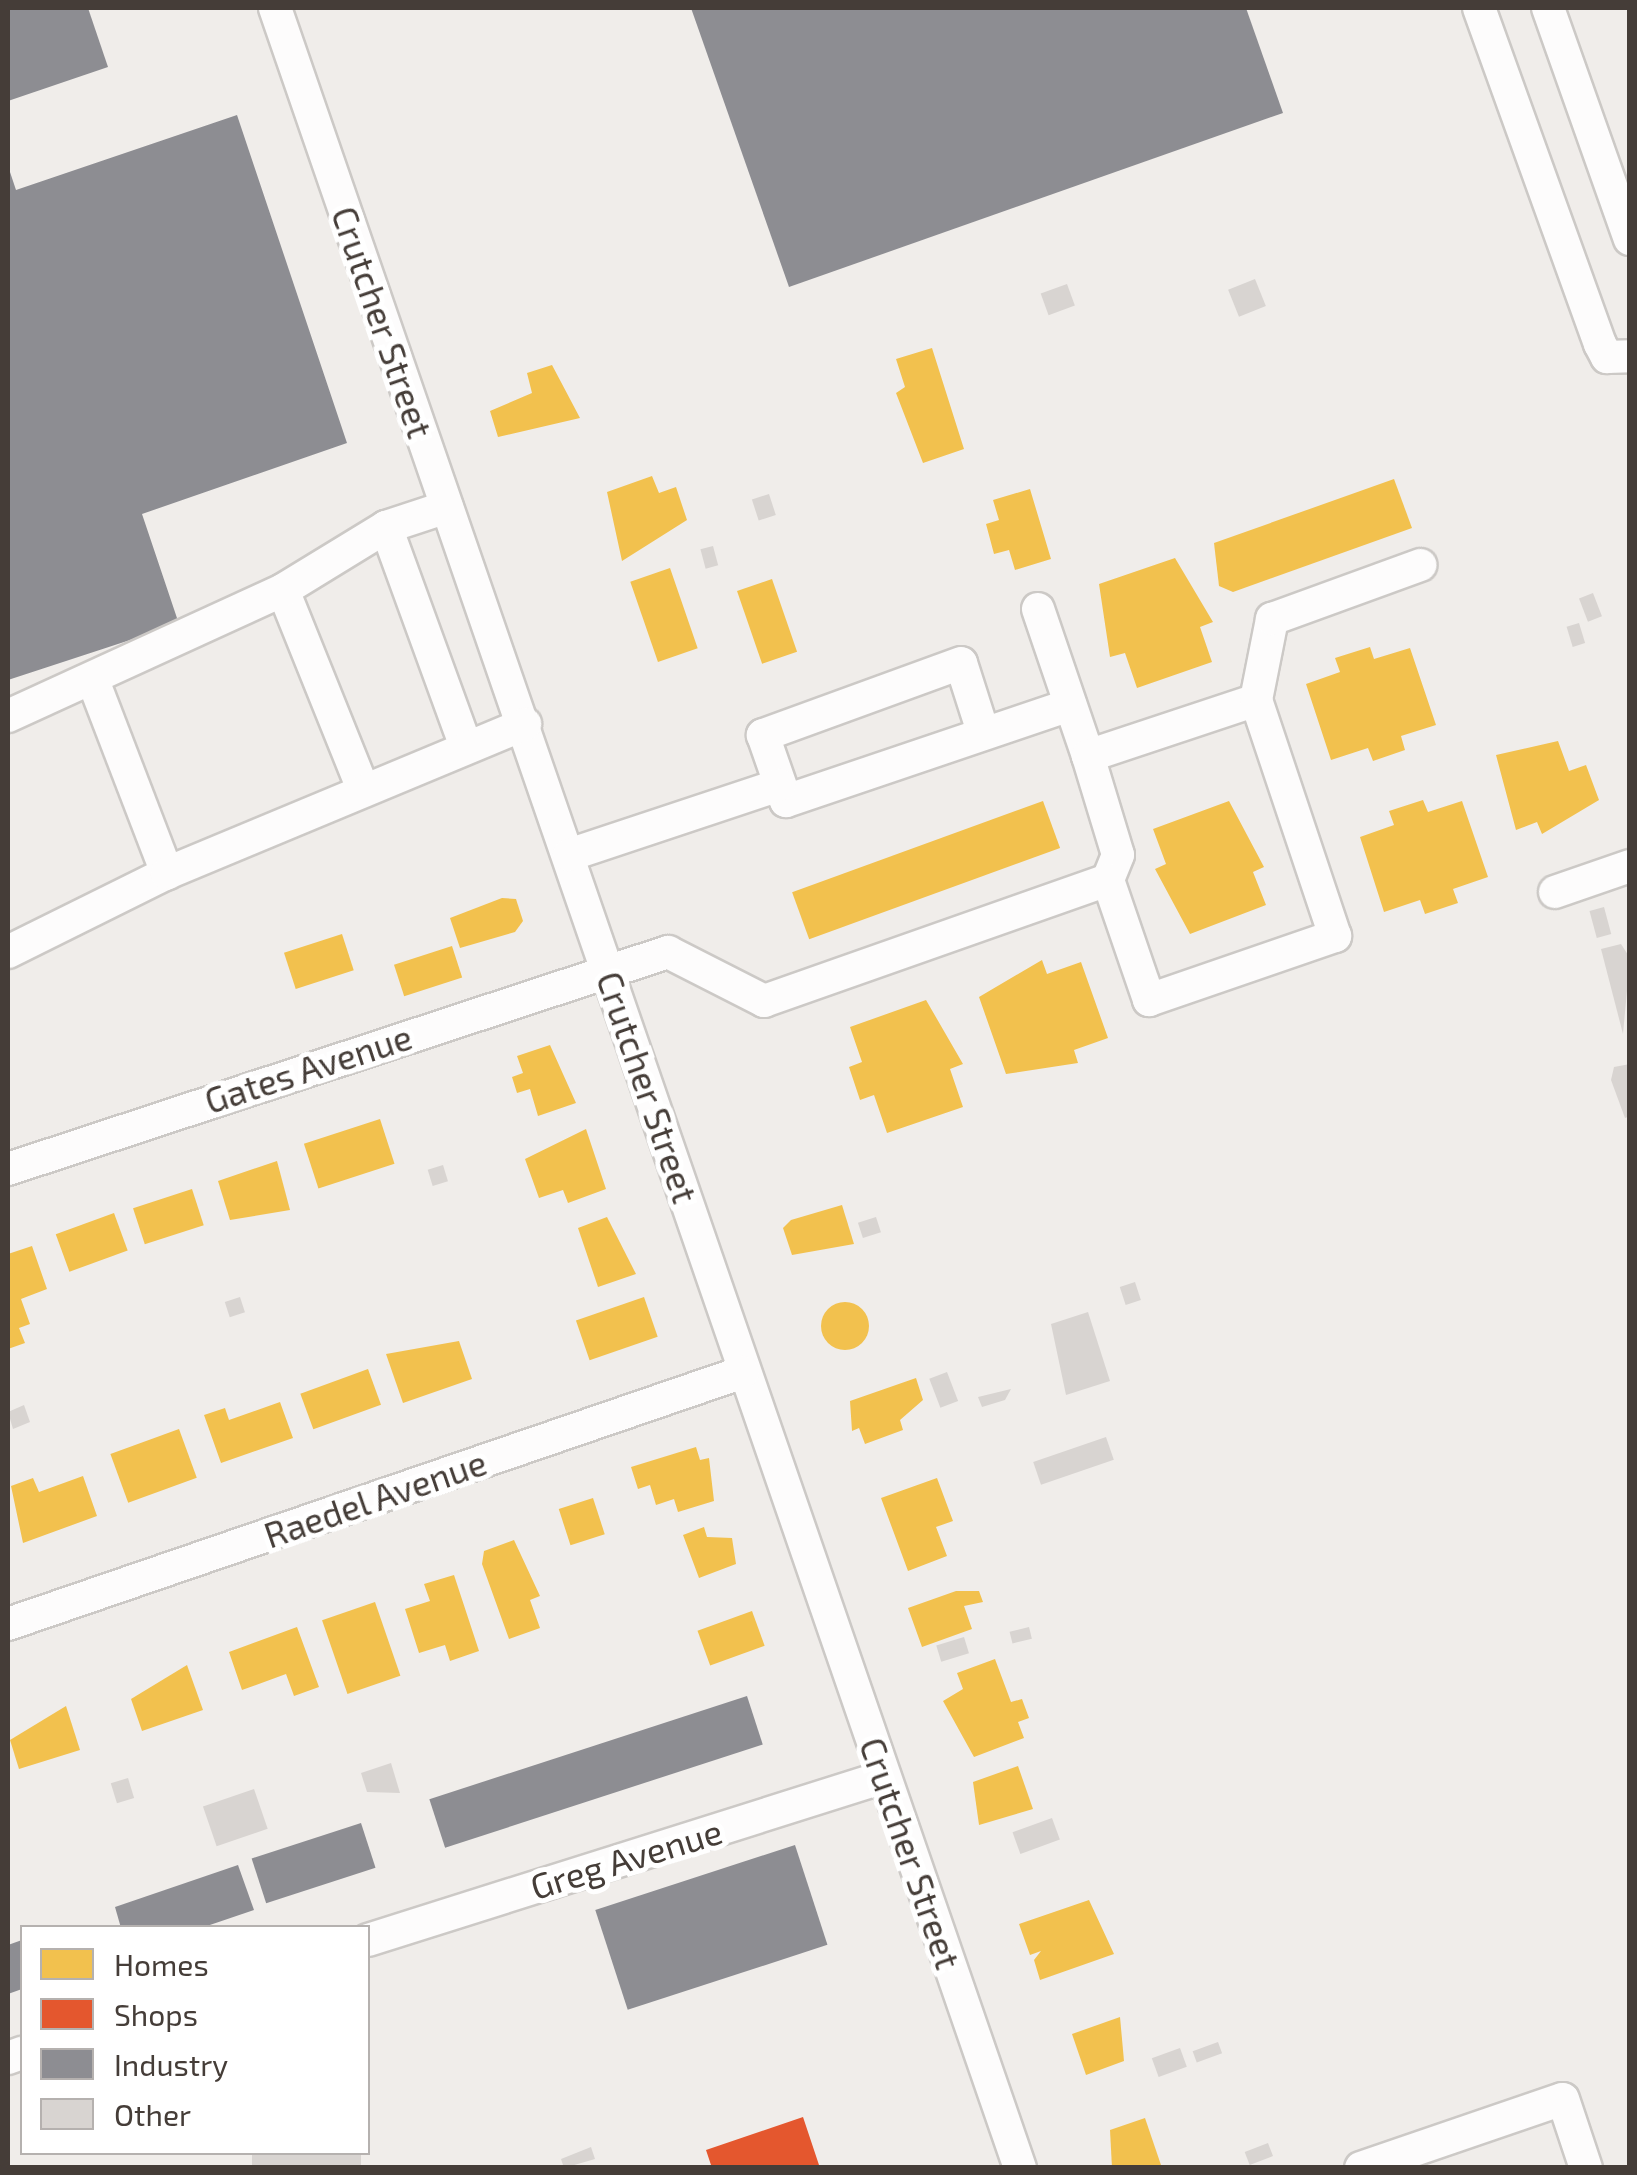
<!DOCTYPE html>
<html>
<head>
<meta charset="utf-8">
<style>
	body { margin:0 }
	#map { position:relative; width:1637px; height:2175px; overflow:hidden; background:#f0edea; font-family:"Exo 2",sans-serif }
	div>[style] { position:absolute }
	.homes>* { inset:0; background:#f2c14e; transform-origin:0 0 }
	.round { border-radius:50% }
	.shops>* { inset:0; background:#e4572e }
	.industry>* { inset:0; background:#8d8d92; transform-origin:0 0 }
	.building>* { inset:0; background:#d8d4d1; transform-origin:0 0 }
	.roads { filter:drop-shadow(2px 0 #ccc9c6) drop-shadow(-2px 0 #ccc9c6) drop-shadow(0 2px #ccc9c6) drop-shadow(0 -2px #ccc9c6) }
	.minor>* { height:32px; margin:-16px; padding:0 16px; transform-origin:16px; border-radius:16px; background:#fdfcfc }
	span { translate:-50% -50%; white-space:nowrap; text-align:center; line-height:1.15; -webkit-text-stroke:10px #fff; paint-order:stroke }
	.street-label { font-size:35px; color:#453d38 }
	.frame { position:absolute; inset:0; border:10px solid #453d38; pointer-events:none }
	.legend { position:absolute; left:20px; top:1925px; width:350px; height:230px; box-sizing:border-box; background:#fff; border:2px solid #b5b1af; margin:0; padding:12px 18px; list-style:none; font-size:30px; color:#453d38 }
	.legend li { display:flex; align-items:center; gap:20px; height:50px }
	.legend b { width:50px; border:2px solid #b5b1af }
</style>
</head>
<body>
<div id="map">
	<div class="homes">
		<i style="clip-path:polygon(932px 348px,964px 449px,923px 463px,896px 393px,905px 387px,896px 359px)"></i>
		<i style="clip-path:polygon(552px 365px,580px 418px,498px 437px,490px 411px,532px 393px,527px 373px)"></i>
		<i style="clip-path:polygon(652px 476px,659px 493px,676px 487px,687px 520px,622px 561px,607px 492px)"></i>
		<i style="clip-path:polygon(1394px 479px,1412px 528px,1233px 592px,1219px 586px,1214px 543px)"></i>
		<i style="clip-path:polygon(1030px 489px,1051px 559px,1015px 570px,1009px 550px,994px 554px,986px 524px,999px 520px,993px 500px)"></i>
		<i style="clip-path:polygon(1175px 558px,1213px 622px,1200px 627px,1212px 662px,1137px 688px,1125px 653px,1110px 657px,1099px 584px)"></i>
		<i style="left:670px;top:568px;width:85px;height:42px;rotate:71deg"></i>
		<i style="left:772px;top:579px;width:77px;height:37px;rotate:71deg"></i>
		<i style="clip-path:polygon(1370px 647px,1374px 659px,1410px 648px,1436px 725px,1401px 736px,1405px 750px,1373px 761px,1368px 748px,1331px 760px,1306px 684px,1340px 672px,1335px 658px)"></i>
		<i style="clip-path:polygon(1558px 741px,1569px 771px,1586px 765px,1599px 800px,1542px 834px,1537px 822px,1516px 830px,1496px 755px)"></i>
		<i style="clip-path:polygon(1423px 800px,1428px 812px,1462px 801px,1488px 877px,1453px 889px,1458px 903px,1425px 914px,1420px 900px,1384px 912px,1360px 837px,1394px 825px,1389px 811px)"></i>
		<i style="left:1043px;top:801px;width:50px;height:267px;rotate:70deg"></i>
		<i style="clip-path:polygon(1229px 801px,1264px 867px,1253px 872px,1266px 905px,1190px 934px,1155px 869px,1166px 864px,1153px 829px)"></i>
		<i style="clip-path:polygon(502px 898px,516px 899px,523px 921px,515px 932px,460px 948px,450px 918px)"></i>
		<i style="left:342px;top:934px;width:38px;height:61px;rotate:72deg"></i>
		<i style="left:452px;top:946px;width:33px;height:61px;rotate:72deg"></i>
		<i style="clip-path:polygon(1042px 960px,1047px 974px,1081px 962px,1108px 1038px,1074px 1050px,1078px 1063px,1006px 1074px,979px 997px)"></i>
		<i style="clip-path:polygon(926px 1000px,963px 1064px,950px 1069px,963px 1107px,887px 1133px,874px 1095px,860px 1100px,849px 1067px,862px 1062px,850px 1027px)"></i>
		<i style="clip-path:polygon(550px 1045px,576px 1103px,538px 1116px,530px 1089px,517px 1093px,512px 1077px,523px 1073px,517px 1056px)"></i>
		<i style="left:380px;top:1119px;width:47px;height:80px;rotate:72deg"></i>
		<i style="clip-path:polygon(586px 1129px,606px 1189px,568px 1203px,563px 1190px,539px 1198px,525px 1159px)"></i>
		<i style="clip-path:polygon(277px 1161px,290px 1210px,230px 1220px,218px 1181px)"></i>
		<i style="left:192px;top:1189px;width:38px;height:62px;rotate:72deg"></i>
		<i style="clip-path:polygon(842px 1205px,854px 1244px,792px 1255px,783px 1228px,791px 1220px)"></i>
		<i style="left:114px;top:1213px;width:40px;height:62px;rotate:70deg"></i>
		<i style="clip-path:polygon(607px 1217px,636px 1274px,598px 1287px,578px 1228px)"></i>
		<i style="clip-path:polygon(32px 1246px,47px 1289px,21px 1299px,30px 1324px,19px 1328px,25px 1343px,8px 1349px,8px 1254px)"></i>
		<i style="left:644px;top:1297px;width:42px;height:72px;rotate:71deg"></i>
		<i class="round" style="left:821px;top:1302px;width:48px;height:48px"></i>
		<i style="clip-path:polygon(459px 1341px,472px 1379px,403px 1403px,386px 1354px)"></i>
		<i style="left:368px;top:1369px;width:38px;height:72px;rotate:70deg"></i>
		<i style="clip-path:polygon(916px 1378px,923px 1400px,900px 1420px,903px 1430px,865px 1444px,859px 1428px,852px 1431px,850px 1401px)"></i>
		<i style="clip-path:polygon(280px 1402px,293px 1438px,221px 1463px,204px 1415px,225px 1408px,229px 1420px)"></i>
		<i style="left:179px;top:1429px;width:52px;height:73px;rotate:70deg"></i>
		<i style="clip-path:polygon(696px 1447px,700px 1460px,709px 1458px,714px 1501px,678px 1512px,674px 1499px,656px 1505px,650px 1485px,638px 1489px,631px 1467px)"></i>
		<i style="clip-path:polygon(83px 1476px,97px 1516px,23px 1543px,11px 1486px,33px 1478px,39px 1492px)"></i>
		<i style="clip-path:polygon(937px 1478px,953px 1521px,936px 1527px,947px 1556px,908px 1571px,881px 1498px)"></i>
		<i style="left:593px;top:1498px;width:38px;height:36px;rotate:72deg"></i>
		<i style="clip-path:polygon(704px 1527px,707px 1537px,732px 1538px,736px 1564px,699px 1578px,683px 1535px)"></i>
		<i style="clip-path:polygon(514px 1540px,540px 1596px,530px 1600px,540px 1628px,509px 1639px,482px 1564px,484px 1551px)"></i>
		<i style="clip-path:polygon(454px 1575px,479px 1651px,450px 1661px,445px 1645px,419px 1653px,405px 1609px,430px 1601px,424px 1584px)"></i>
		<i style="clip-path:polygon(956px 1591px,979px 1591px,983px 1602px,964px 1606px,972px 1629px,922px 1647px,908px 1608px)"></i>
		<i style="left:375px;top:1602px;width:78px;height:56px;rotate:71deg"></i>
		<i style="left:752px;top:1611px;width:37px;height:58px;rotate:70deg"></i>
		<i style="clip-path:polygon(297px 1627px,319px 1687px,294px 1696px,286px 1674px,242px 1690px,229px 1652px)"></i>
		<i style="clip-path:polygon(995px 1659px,1011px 1702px,1022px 1699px,1029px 1718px,1018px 1722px,1024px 1738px,974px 1757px,943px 1701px,963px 1689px,957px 1673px)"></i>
		<i style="clip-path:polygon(187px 1665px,203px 1710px,142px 1731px,131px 1699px)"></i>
		<i style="clip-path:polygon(66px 1706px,80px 1750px,19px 1769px,10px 1740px)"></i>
		<i style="clip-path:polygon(1018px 1766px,1033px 1809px,979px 1825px,973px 1782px)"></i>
		<i style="clip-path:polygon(1089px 1900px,1114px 1954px,1040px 1980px,1034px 1960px,1041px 1951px,1030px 1955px,1019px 1924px)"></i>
		<i style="clip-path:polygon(1120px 2017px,1124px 2061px,1086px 2075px,1072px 2034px)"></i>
		<i style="clip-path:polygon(1145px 2118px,1162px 2168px,1112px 2168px,1110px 2130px)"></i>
	</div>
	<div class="shops">
		<i style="clip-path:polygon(803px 2117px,820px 2168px,712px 2168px,706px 2150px)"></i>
	</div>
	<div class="industry">
		<i style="clip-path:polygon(8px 8px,88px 8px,108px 67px,8px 101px)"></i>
		<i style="clip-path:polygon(691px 8px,1246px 8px,1283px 113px,789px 287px)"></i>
		<i style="clip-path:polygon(237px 115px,347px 443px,142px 514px,179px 624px,8px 680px,8px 166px,16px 190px)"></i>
		<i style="left:747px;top:1696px;width:51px;height:334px;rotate:72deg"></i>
		<i style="left:361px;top:1823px;width:47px;height:115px;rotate:72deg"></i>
		<i style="left:795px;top:1845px;width:105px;height:210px;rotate:72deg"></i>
		<i style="clip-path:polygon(238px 1865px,254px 1910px,201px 1928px,121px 1928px,115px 1907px)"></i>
		<i style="clip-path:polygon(22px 1940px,22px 1989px,8px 1994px,8px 1945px)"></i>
	</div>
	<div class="building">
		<i style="left:1255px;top:279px;width:29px;height:29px;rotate:68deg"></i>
		<i style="left:1067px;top:284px;width:23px;height:28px;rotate:70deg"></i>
		<i style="left:769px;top:494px;width:22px;height:18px;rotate:72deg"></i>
		<i style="left:713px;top:546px;width:20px;height:13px;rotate:75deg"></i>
		<i style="left:1593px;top:593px;width:25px;height:15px;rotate:69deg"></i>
		<i style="left:1579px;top:623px;width:21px;height:13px;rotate:73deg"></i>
		<i style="left:1604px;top:907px;width:28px;height:15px;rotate:75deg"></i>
		<i style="clip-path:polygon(1621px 944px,1630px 958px,1623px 1034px,1601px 949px)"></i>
		<i style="clip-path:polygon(1630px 1064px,1630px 1116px,1625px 1118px,1611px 1080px,1614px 1067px)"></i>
		<i style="left:443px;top:1165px;width:17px;height:16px;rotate:73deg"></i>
		<i style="left:876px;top:1217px;width:16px;height:19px;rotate:72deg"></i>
		<i style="left:1135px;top:1282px;width:19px;height:16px;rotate:72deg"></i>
		<i style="left:240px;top:1297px;width:16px;height:16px;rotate:72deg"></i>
		<i style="clip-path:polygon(1088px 1312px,1110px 1381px,1066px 1395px,1051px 1324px)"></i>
		<i style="left:947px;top:1372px;width:31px;height:19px;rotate:69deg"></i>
		<i style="clip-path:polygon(1011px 1389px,1005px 1400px,982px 1407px,978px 1397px)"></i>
		<i style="clip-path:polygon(24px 1405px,30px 1422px,13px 1429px,8px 1412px)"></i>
		<i style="left:1106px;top:1437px;width:24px;height:77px;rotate:71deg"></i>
		<i style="left:1029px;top:1627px;width:12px;height:20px;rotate:76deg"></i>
		<i style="left:964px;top:1637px;width:17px;height:29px;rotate:73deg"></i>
		<i style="clip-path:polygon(391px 1763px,400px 1793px,367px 1792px,361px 1773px)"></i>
		<i style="left:128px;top:1778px;width:21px;height:18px;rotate:73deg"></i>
		<i style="left:254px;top:1789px;width:42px;height:54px;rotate:71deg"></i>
		<i style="left:1052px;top:1818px;width:23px;height:42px;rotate:70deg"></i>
		<i style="left:1218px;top:2042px;width:12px;height:27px;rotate:70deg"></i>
		<i style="left:1180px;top:2048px;width:20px;height:30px;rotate:70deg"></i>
		<i style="left:1268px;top:2143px;width:14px;height:25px;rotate:69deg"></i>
		<i style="clip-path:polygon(591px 2147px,595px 2159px,564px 2168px,561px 2159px)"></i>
		<i style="left:252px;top:2152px;width:109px;height:17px"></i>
	</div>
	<div class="roads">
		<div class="minor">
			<i style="left:275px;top:8px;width:2285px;rotate:70.97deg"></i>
			<i style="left:1479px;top:8px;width:357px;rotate:70.2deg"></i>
			<i style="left:1600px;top:344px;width:15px;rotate:62deg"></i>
			<i style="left:1607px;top:357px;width:23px;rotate:-2deg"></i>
			<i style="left:1548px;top:8px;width:245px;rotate:70.5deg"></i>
			<i style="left:386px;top:527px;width:234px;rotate:70deg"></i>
			<i style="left:283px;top:590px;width:212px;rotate:68.1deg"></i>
			<i style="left:1038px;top:609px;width:155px;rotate:71.2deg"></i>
			<i style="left:1088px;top:756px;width:177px;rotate:-18.4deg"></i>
			<i style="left:94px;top:683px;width:204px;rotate:69deg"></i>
			<i style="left:8px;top:716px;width:302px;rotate:-24.6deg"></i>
			<i style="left:283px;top:590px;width:121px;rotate:-31.5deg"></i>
			<i style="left:386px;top:527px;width:64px;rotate:-18.2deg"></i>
			<i style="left:983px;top:732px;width:72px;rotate:-107.7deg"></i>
			<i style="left:961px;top:663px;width:211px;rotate:160deg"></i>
			<i style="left:763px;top:735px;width:70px;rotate:70.8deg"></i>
			<i style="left:786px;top:801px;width:300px;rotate:-18.7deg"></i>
			<i style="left:1088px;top:756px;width:103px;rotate:73.1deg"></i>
			<i style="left:1118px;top:855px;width:27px;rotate:112deg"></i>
			<i style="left:569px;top:855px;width:222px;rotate:-18.4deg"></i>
			<i style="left:1555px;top:892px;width:79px;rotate:-19.1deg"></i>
			<i style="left:8px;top:952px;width:178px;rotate:-26.4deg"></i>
			<i style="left:167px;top:873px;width:388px;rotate:-22.6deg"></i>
			<i style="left:8px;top:1169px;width:695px;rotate:-18.2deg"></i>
			<i style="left:668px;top:952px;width:108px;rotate:27deg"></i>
			<i style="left:764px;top:1001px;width:365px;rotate:-19.4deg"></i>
			<i style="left:1108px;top:880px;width:127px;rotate:71.1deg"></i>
			<i style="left:1149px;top:1000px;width:197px;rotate:-19deg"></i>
			<i style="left:1335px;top:936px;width:249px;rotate:-108.5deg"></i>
			<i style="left:1256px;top:700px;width:83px;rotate:-78.8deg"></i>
			<i style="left:1272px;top:619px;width:158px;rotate:-20deg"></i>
			<i style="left:8px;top:1624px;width:777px;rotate:-18.92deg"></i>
			<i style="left:368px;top:1940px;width:541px;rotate:-17.53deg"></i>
			<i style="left:8px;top:2058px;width:15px;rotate:-20deg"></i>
			<i style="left:1361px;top:2168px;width:213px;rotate:-18.9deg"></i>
			<i style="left:1563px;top:2099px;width:73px;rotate:71.6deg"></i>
		</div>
	</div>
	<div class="street-label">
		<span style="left:383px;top:322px;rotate:71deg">Crutcher Street</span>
		<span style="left:308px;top:1068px;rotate:-18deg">Gates Avenue</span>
		<span style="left:648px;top:1087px;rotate:71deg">Crutcher Street</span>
		<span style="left:375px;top:1498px;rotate:-19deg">Raedel Avenue</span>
		<span style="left:911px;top:1853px;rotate:71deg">Crutcher Street</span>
		<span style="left:626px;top:1858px;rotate:-17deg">Greg Avenue</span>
	</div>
	<div class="frame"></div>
	<ul class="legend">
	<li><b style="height:28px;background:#f2c14e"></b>Homes</li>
	<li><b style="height:28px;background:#e4572e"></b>Shops</li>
	<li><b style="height:28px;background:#8d8d92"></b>Industry</li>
	<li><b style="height:28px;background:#d8d4d1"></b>Other</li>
	</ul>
</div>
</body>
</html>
